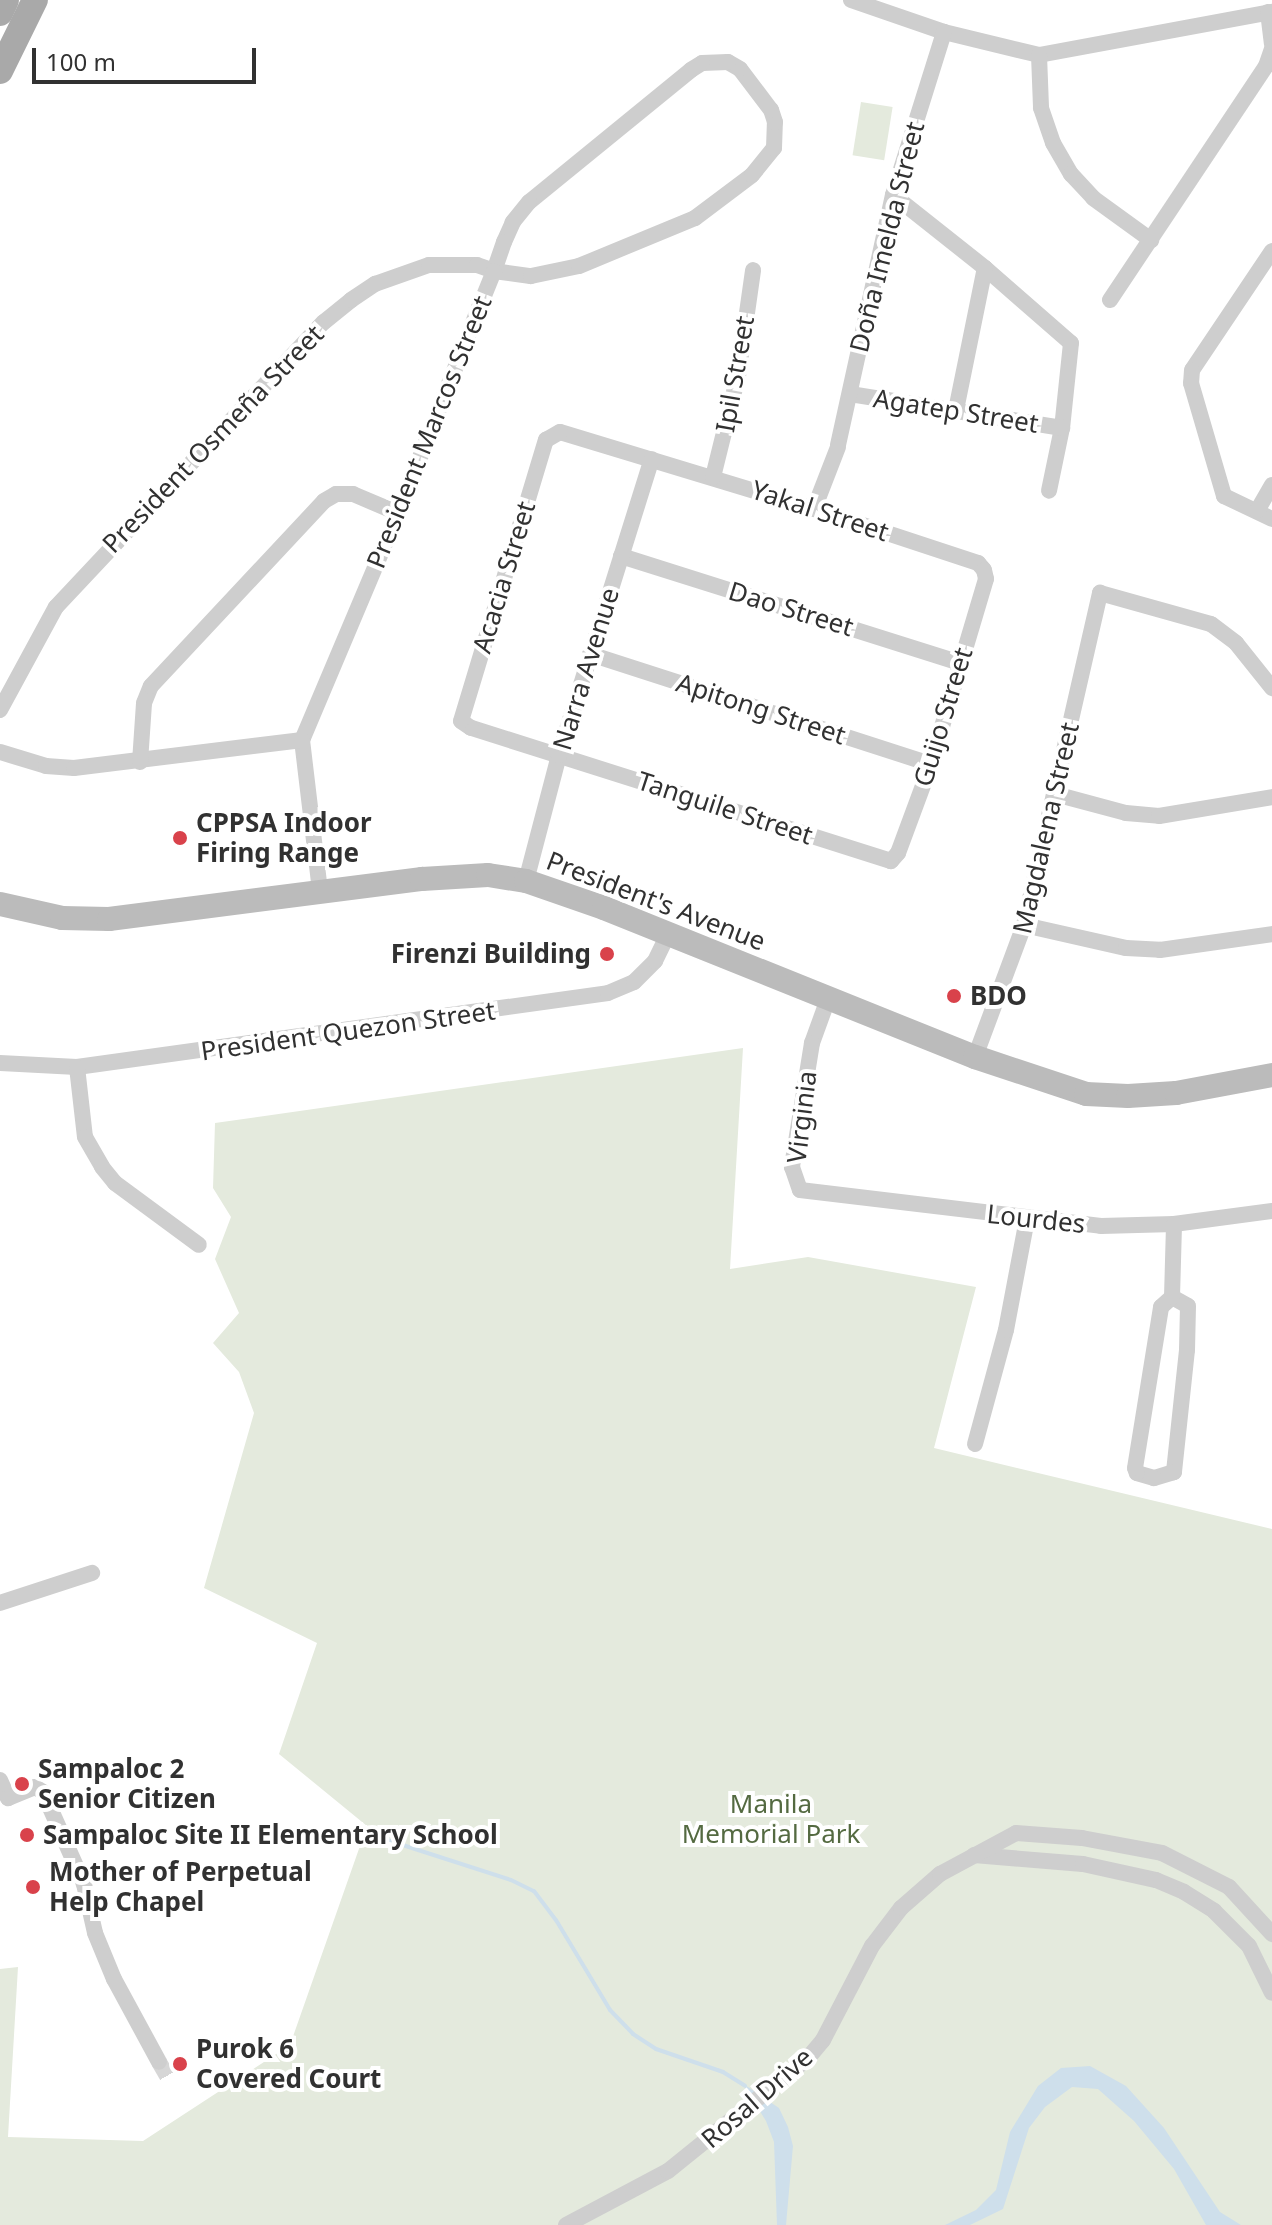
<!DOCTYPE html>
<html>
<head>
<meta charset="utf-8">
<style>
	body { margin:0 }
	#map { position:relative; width:1272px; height:2225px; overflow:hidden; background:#fff; font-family:"Noto Sans",sans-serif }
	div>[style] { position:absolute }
	.green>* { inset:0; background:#e4eadd; transform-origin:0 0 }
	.water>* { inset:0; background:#cedfeb }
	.stream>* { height:4px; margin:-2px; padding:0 2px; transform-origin:2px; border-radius:2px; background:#cedfeb }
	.street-tunnel>* { height:16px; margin-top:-8px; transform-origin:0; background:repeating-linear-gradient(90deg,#d6d6d6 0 16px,transparent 0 24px) }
	.street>* { height:16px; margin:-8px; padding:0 8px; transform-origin:8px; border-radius:8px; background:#cecece }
	.secondary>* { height:24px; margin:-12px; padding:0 12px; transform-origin:12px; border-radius:12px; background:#bbb }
	.primary>* { height:26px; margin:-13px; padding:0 13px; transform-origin:13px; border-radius:13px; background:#a9a9a9 }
	.dots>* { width:22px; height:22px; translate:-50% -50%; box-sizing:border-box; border:4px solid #fff; border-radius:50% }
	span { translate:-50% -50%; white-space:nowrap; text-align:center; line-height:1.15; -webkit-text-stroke:8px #fff; paint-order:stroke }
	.street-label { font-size:26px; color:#313131 }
	.poi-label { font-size:26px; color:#313131; font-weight:700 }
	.left { translate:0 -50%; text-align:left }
	.right { translate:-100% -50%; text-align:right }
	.park-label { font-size:26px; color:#546a41 }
	.scale { position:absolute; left:32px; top:48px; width:224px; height:36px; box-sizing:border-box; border:4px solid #313131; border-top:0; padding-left:10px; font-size:24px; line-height:28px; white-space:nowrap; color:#313131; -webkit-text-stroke:6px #fff; paint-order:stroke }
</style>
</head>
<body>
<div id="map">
	<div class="green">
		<i style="left:861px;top:102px;width:32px;height:54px;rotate:9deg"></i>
		<i style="clip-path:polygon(743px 1048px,730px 1269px,808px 1257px,976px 1287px,934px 1448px,1272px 1529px,1272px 2225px,0 2225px,0 1969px,18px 1967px,8px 2137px,143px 2141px,290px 2045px,367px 1826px,279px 1754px,317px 1643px,204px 1588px,254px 1413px,239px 1372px,213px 1343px,239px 1313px,215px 1259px,231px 1217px,213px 1188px,215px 1123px)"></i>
	</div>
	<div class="water">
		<i style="clip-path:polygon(1090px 2066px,1126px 2086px,1164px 2128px,1220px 2212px,1241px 2225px,1206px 2225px,1174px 2169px,1134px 2121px,1098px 2089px,1072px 2087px,1045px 2107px,1029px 2128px,1003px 2209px,970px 2225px,945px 2225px,976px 2210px,996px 2190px,1010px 2132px,1038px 2086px,1061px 2068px)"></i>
		<i style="clip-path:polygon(742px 2083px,779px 2108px,788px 2127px,793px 2146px,786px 2225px,777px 2225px,774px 2142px,766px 2121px)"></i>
	</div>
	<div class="stream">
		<i style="left:384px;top:1839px;width:133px;rotate:17.9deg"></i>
		<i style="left:511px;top:1880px;width:25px;rotate:26deg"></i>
		<i style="left:534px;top:1891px;width:36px;rotate:53deg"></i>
		<i style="left:556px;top:1920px;width:105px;rotate:59deg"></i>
		<i style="left:610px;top:2010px;width:33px;rotate:46deg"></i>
		<i style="left:633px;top:2034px;width:27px;rotate:33deg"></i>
		<i style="left:656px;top:2049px;width:71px;rotate:18.9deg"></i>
		<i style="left:723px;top:2072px;width:26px;rotate:32deg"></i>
	</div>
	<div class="street-tunnel">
		<i style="left:159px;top:2062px;width:20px;rotate:60deg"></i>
	</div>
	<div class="street">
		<i style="left:851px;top:0;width:98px;rotate:19deg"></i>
		<i style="left:944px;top:32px;width:98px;rotate:13.6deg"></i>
		<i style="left:1039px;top:55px;width:237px;rotate:-10.5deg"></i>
		<i style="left:1268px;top:12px;width:32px;rotate:83deg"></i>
		<i style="left:1039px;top:55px;width:53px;rotate:87.8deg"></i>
		<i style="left:1041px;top:108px;width:37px;rotate:71deg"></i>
		<i style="left:1053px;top:143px;width:36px;rotate:60deg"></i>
		<i style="left:1071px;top:174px;width:33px;rotate:47deg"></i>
		<i style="left:1093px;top:198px;width:72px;rotate:35.9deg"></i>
		<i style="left:893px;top:195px;width:117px;rotate:38.4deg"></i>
		<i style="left:985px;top:268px;width:114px;rotate:41.1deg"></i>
		<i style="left:1071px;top:343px;width:85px;rotate:96deg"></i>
		<i style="left:1062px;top:428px;width:64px;rotate:101.7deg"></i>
		<i style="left:1272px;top:251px;width:143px;rotate:123.9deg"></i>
		<i style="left:1192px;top:370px;width:13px;rotate:94deg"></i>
		<i style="left:1191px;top:383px;width:118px;rotate:73.7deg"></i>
		<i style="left:1224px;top:496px;width:53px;rotate:25.6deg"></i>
		<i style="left:1110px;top:300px;width:281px;rotate:-56.3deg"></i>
		<i style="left:1266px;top:66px;width:18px;rotate:-71deg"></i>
		<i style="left:850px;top:394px;width:215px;rotate:9.1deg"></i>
		<i style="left:956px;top:410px;width:145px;rotate:-78.5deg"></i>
		<i style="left:560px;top:432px;width:265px;rotate:16.9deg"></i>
		<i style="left:814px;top:509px;width:173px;rotate:18.2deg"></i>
		<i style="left:978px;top:563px;width:9px;rotate:49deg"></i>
		<i style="left:984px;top:570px;width:9px;rotate:77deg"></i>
		<i style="left:986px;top:579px;width:193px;rotate:106.6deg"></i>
		<i style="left:931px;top:764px;width:95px;rotate:110.3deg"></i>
		<i style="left:898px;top:853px;width:11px;rotate:131deg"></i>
		<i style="left:891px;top:861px;width:441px;rotate:-162.4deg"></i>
		<i style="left:471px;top:728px;width:12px;rotate:-145deg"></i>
		<i style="left:461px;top:721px;width:294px;rotate:-73.2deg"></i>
		<i style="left:546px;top:440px;width:16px;rotate:-30deg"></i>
		<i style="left:838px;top:445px;width:256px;rotate:-77.6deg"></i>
		<i style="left:893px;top:195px;width:171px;rotate:-72.6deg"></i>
		<i style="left:713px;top:477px;width:104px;rotate:-76.1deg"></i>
		<i style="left:738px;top:376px;width:107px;rotate:-81.9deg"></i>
		<i style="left:814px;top:509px;width:66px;rotate:-68.8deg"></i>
		<i style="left:1257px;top:511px;width:30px;rotate:-60deg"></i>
		<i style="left:621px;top:556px;width:355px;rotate:17.5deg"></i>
		<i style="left:590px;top:654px;width:358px;rotate:17.9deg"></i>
		<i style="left:0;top:710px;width:117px;rotate:-61.5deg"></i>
		<i style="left:56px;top:607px;width:391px;rotate:-46.8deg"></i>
		<i style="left:324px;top:322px;width:35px;rotate:-39deg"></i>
		<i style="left:351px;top:300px;width:29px;rotate:-34deg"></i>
		<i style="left:375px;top:284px;width:57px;rotate:-19.4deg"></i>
		<i style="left:429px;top:265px;width:48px"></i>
		<i style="left:477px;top:265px;width:18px;rotate:19deg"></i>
		<i style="left:494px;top:271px;width:37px;rotate:8deg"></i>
		<i style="left:531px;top:276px;width:49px;rotate:-11.8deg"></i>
		<i style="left:579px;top:266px;width:126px;rotate:-22.5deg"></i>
		<i style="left:695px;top:218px;width:71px;rotate:-37deg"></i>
		<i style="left:752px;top:175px;width:35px;rotate:-51deg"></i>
		<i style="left:774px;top:148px;width:26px;rotate:-88deg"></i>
		<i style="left:775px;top:122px;width:13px;rotate:-108deg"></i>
		<i style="left:771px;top:110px;width:51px;rotate:-127.1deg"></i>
		<i style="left:740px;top:69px;width:14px;rotate:-150deg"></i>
		<i style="left:728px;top:62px;width:26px;rotate:178deg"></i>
		<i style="left:702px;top:63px;width:13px;rotate:148deg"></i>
		<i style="left:691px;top:70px;width:209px;rotate:140.8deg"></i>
		<i style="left:529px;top:202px;width:26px;rotate:129deg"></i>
		<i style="left:513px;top:222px;width:22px;rotate:114deg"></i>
		<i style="left:504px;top:242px;width:31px;rotate:109deg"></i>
		<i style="left:494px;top:271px;width:31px;rotate:112deg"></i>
		<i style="left:482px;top:300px;width:229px;rotate:111.5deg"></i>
		<i style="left:398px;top:513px;width:246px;rotate:112.9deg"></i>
		<i style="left:302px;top:740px;width:153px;rotate:83.2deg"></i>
		<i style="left:0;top:752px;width:48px;rotate:16.9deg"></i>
		<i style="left:46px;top:766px;width:28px;rotate:4deg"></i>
		<i style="left:74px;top:768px;width:230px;rotate:-7deg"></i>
		<i style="left:140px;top:762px;width:59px;rotate:-86.1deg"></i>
		<i style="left:144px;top:703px;width:18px;rotate:-68deg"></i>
		<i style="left:151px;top:686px;width:253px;rotate:-46.9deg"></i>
		<i style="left:324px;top:501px;width:14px;rotate:-30deg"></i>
		<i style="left:336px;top:494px;width:17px"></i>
		<i style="left:353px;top:494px;width:49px;rotate:22.9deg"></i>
		<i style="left:1055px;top:794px;width:73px;rotate:15deg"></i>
		<i style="left:1126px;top:813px;width:33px;rotate:5deg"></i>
		<i style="left:1159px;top:816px;width:115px;rotate:-9.5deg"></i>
		<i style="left:526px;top:881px;width:130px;rotate:-75.3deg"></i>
		<i style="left:559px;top:755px;width:310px;rotate:-72.6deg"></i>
		<i style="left:1024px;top:925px;width:105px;rotate:12.7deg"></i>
		<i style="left:1126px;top:948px;width:34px;rotate:3deg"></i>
		<i style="left:1160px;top:950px;width:113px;rotate:-8.1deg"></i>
		<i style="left:828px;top:999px;width:47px;rotate:110deg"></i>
		<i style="left:812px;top:1043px;width:126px;rotate:99.2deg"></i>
		<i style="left:792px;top:1167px;width:24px;rotate:71deg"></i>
		<i style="left:800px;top:1190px;width:303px;rotate:6.8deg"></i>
		<i style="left:1101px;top:1226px;width:73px;rotate:-1.6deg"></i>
		<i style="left:1174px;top:1224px;width:99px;rotate:-7.6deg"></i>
		<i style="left:975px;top:1057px;width:141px;rotate:-69.6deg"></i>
		<i style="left:1024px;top:925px;width:341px;rotate:-77.1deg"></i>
		<i style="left:1100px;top:593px;width:115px;rotate:15.6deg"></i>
		<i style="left:1211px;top:624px;width:31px;rotate:37deg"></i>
		<i style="left:1236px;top:643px;width:58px;rotate:51.3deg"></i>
		<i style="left:0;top:1063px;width:77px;rotate:3deg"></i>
		<i style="left:77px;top:1067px;width:536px;rotate:-7.93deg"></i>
		<i style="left:608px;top:993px;width:28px;rotate:-23deg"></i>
		<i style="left:634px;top:982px;width:30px;rotate:-45deg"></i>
		<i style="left:655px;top:961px;width:30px;rotate:-64deg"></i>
		<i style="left:77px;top:1067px;width:70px;rotate:83.5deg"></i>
		<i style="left:85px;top:1137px;width:34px;rotate:60deg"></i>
		<i style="left:102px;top:1167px;width:21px;rotate:51deg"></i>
		<i style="left:115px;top:1183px;width:104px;rotate:36.4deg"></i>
		<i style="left:1172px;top:1297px;width:18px;rotate:29deg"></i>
		<i style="left:1188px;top:1306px;width:44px;rotate:91.3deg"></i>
		<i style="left:1187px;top:1350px;width:123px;rotate:96.1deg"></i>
		<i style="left:1174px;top:1472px;width:21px;rotate:163deg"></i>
		<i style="left:1154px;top:1478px;width:18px;rotate:-164deg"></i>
		<i style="left:1137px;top:1473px;width:5px;rotate:-112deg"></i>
		<i style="left:1135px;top:1468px;width:163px;rotate:-80.8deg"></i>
		<i style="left:1161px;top:1307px;width:15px;rotate:-42deg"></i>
		<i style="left:1172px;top:1297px;width:73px;rotate:-88.4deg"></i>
		<i style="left:975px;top:1444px;width:118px;rotate:-74.8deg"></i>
		<i style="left:1006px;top:1330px;width:113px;rotate:-79.3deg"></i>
		<i style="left:0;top:1603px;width:97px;rotate:-18.1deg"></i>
		<i style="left:0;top:1780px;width:20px;rotate:66deg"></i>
		<i style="left:8px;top:1798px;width:29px;rotate:-22deg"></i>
		<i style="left:35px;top:1787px;width:9px;rotate:32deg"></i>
		<i style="left:43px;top:1792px;width:101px;rotate:66deg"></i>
		<i style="left:84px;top:1884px;width:50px;rotate:77.3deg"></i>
		<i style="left:95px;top:1933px;width:50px;rotate:67.6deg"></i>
		<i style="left:114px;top:1979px;width:94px;rotate:61.5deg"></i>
		<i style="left:974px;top:1855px;width:109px;rotate:4.7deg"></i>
		<i style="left:1083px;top:1864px;width:75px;rotate:12.4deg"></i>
		<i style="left:1156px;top:1880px;width:30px;rotate:23deg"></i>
		<i style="left:1184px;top:1892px;width:36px;rotate:32deg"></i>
		<i style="left:1214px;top:1911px;width:49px;rotate:45deg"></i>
		<i style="left:1249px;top:1946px;width:52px;rotate:63.9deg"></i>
		<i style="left:566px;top:2225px;width:115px;rotate:-27.9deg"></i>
		<i style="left:668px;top:2171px;width:180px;rotate:-38.9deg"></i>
		<i style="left:808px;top:2058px;width:23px;rotate:-50deg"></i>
		<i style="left:823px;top:2040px;width:106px;rotate:-62.5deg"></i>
		<i style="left:872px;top:1946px;width:48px;rotate:-52.7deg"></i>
		<i style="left:901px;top:1908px;width:52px;rotate:-41.1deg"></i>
		<i style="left:940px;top:1874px;width:86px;rotate:-28.3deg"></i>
		<i style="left:1016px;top:1833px;width:66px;rotate:4.3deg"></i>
		<i style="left:1082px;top:1838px;width:81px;rotate:10.6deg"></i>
		<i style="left:1162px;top:1853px;width:75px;rotate:26.9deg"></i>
		<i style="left:1229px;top:1887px;width:64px;rotate:47.5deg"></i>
	</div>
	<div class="secondary">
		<i style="left:0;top:904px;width:64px;rotate:12.7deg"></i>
		<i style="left:62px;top:918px;width:47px;rotate:1.2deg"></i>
		<i style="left:109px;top:919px;width:316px;rotate:-7.3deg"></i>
		<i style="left:422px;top:879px;width:66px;rotate:-3.5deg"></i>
		<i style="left:488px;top:875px;width:38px;rotate:9deg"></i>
		<i style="left:526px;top:881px;width:83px;rotate:19.1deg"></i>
		<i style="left:604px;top:908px;width:400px;rotate:21.9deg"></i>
		<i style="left:975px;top:1057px;width:117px;rotate:18.4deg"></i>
		<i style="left:1086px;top:1094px;width:42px;rotate:2.7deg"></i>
		<i style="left:1128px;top:1096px;width:48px;rotate:-3.6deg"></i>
		<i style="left:1176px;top:1093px;width:98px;rotate:-10.6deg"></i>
	</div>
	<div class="primary">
		<i style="left:0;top:13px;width:14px;rotate:-65deg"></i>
		<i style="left:0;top:71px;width:79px;rotate:-63.8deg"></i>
	</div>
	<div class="dots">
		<i style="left:180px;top:838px;background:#d9424b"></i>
		<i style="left:607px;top:954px;background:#d9424b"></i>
		<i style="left:954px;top:996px;background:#d9424b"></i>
		<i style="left:22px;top:1784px;background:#d9424b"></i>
		<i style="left:27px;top:1835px;background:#d9424b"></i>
		<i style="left:33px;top:1887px;background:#d9424b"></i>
		<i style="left:180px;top:2064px;background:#d9424b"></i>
	</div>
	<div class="street-label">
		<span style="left:887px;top:237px;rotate:-76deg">Doña Imelda Street</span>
		<span style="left:735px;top:374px;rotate:-80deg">Ipil Street</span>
		<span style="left:956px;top:411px;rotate:9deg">Agatep Street</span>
		<span style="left:429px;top:432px;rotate:-68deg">President Marcos Street</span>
		<span style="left:213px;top:439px;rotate:-46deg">President Osmeña Street</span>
		<span style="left:820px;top:511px;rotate:18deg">Yakal Street</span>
		<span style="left:504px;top:577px;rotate:-73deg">Acacia Street</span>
		<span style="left:791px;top:609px;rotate:17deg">Dao Street</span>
		<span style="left:586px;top:669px;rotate:-73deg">Narra Avenue</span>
		<span style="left:761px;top:709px;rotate:18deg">Apitong Street</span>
		<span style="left:943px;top:717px;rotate:-73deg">Guijo Street</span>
		<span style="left:725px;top:808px;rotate:18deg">Tanguile Street</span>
		<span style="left:1046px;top:828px;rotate:-77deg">Magdalena Street</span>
		<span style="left:656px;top:901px;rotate:21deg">President's Avenue</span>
		<span style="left:348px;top:1031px;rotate:-8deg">President Quezon Street</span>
		<span style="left:802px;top:1117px;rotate:-83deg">Virginia</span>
		<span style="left:1036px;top:1219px;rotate:6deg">Lourdes</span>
		<span style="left:757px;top:2098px;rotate:-41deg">Rosal Drive</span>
	</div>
	<div class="poi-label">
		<span class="left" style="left:196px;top:838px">CPPSA Indoor<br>Firing Range</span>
		<span class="right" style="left:591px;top:954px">Firenzi Building</span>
		<span class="left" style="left:970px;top:996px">BDO</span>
		<span class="left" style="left:38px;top:1784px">Sampaloc 2<br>Senior Citizen</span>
		<span class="left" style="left:43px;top:1835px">Sampaloc Site II Elementary School</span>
		<span class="left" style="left:49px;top:1887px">Mother of Perpetual<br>Help Chapel</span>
		<span class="left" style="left:196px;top:2064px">Purok 6<br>Covered Court</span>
	</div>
	<div class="park-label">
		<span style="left:771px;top:1819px">Manila<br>Memorial Park</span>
	</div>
	<div class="scale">100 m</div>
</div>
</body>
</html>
